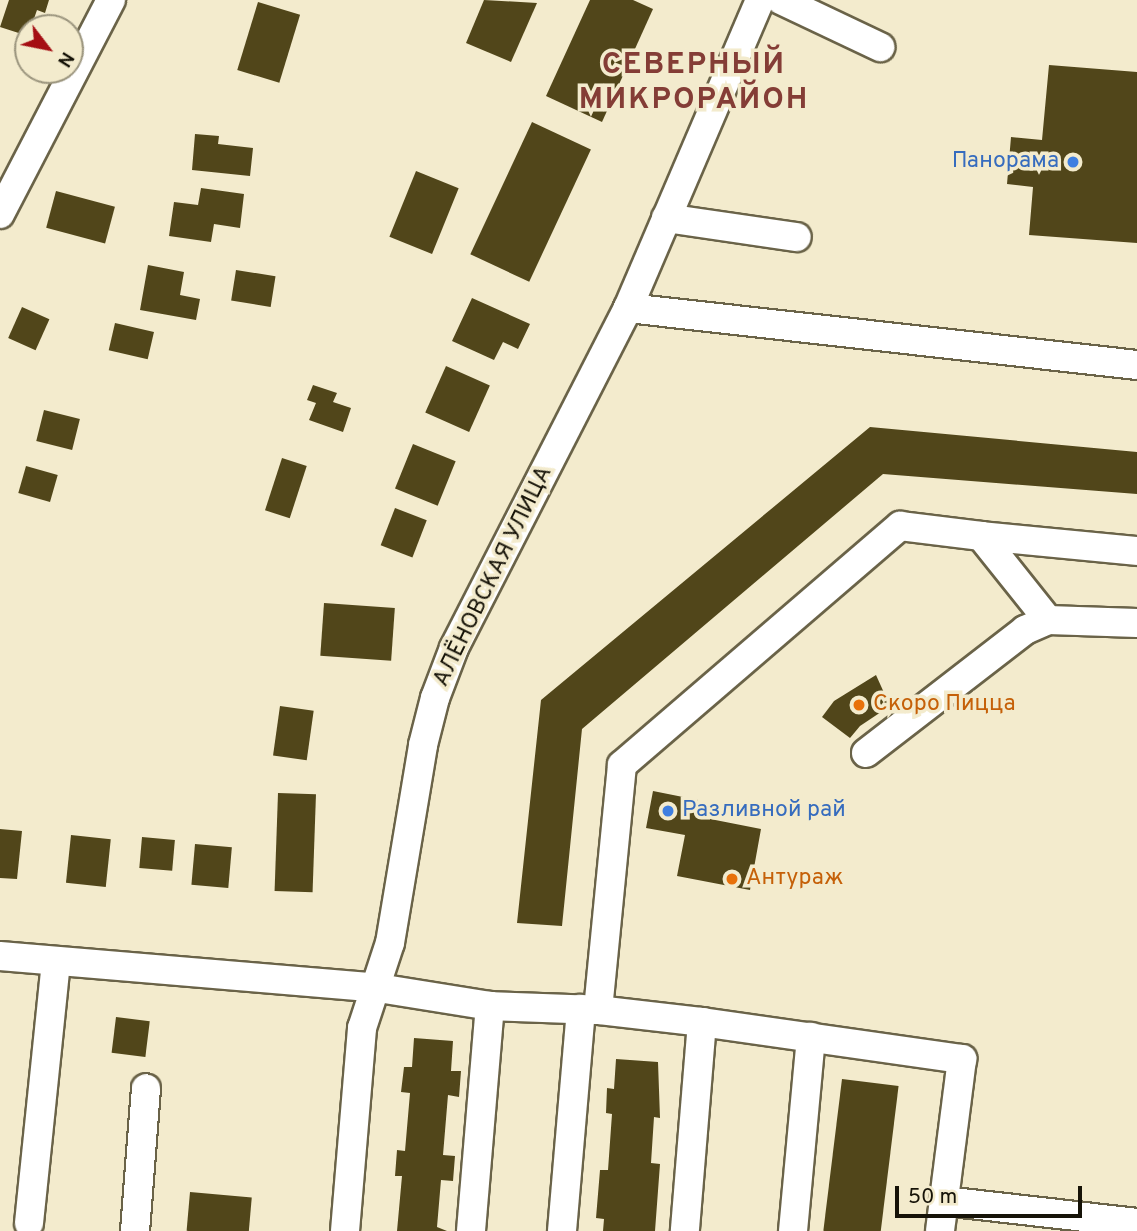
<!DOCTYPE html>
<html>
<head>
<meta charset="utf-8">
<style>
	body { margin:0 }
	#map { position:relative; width:1137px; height:1231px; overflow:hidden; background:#f3ebcd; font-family:Overpass,sans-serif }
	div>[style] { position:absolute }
	.building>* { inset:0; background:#51461a; transform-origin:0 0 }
	.roads { filter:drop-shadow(2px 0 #6a6348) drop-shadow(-2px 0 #6a6348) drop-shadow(0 2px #6a6348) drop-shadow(0 -2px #6a6348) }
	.minor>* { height:28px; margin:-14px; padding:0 14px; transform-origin:14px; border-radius:14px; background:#fff }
	.dots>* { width:19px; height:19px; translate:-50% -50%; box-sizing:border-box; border:4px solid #f3ebcd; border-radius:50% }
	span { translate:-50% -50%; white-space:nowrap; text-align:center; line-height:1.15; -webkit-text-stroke:7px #f3ebcd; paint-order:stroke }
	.shop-label { font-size:23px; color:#366cbe }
	.right { translate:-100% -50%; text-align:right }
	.left { translate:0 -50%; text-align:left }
	.street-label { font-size:23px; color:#161308 }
	.food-label { font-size:23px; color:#c56008 }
	.district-label { font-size:30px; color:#843d36; font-weight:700; letter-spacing:2px }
	.north { position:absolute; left:14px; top:14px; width:70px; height:70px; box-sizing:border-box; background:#f3ebcd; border:2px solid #9b957e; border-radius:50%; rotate:122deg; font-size:19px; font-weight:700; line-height:28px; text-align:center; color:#161308 }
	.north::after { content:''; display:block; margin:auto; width:24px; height:32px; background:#a50e13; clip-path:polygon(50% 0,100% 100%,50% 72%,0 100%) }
	.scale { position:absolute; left:895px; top:1186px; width:187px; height:32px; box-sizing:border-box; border:4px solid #161308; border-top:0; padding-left:9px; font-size:21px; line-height:24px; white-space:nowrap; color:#161308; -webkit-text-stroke:5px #f3ebcd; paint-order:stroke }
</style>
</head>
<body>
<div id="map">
	<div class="building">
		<i style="clip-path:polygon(9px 0,49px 0,45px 13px,37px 10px,28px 36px,0 27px)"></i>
		<i style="clip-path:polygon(484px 0,537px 3px,511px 62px,466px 43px)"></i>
		<i style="clip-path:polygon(590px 0,633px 0,653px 9px,602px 122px,546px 96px)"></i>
		<i style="left:258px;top:2px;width:44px;height:71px;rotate:17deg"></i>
		<i style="clip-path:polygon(1049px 65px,1137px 72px,1137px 243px,1029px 235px,1033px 187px,1007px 184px,1011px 137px,1042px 140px)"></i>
		<i style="left:532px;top:122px;width:65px;height:146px;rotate:25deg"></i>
		<i style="clip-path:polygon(195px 134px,219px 136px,218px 144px,253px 148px,250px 176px,192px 170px)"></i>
		<i style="left:416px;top:171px;width:46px;height:71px;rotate:22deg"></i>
		<i style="clip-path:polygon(201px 188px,244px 194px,240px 228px,214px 224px,211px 242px,169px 236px,174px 202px,198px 205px)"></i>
		<i style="left:56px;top:191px;width:61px;height:38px;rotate:15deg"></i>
		<i style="clip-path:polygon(148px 265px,184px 272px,180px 295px,200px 299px,196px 320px,140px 310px)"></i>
		<i style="left:236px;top:270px;width:40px;height:31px;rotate:9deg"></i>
		<i style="clip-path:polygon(472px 298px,530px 324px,518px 349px,503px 342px,494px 360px,452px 341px)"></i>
		<i style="left:22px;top:307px;width:30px;height:34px;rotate:24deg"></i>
		<i style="left:115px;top:323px;width:40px;height:28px;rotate:13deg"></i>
		<i style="left:446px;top:366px;width:48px;height:51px;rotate:24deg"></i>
		<i style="clip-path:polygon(313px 385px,337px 393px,333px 402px,351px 408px,343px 432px,309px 420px,316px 403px,307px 400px)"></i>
		<i style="left:44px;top:410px;width:37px;height:32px;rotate:14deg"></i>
		<i style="clip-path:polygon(870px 427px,1137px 452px,1137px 494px,883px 474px,582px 729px,562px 926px,517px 923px,541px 700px)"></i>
		<i style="left:413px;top:444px;width:46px;height:48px;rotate:22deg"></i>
		<i style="left:282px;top:458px;width:26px;height:55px;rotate:18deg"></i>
		<i style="left:26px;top:466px;width:33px;height:28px;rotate:16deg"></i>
		<i style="left:395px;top:508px;width:34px;height:40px;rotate:21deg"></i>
		<i style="left:324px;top:603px;width:71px;height:53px;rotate:4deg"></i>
		<i style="clip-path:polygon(876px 675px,890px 706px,860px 726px,850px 738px,822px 717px,834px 701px)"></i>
		<i style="left:280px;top:706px;width:34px;height:50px;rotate:8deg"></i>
		<i style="clip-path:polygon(653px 791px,698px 800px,695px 816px,761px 829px,750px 890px,677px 876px,685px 835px,646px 828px)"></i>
		<i style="left:278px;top:793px;width:38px;height:98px;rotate:2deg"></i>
		<i style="clip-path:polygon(0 829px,22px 831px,17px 879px,0 878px)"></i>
		<i style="left:71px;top:835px;width:40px;height:48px;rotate:6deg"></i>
		<i style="left:142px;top:837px;width:33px;height:31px;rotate:5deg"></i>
		<i style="left:195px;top:844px;width:37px;height:41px;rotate:5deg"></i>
		<i style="left:116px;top:1017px;width:34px;height:36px;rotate:7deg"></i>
		<i style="clip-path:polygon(414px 1038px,453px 1041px,451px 1071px,461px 1071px,459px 1097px,448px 1095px,443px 1155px,455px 1156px,453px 1181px,441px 1180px,437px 1227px,447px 1231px,397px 1231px,402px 1176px,395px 1176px,397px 1150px,405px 1151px,410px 1093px,401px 1092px,404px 1067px,412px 1067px)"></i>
		<i style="clip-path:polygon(616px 1059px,658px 1062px,660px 1118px,654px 1117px,651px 1163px,660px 1164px,655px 1231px,603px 1231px,604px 1219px,596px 1218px,600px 1170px,608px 1170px,612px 1114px,606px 1113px,607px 1088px,614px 1089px)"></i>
		<i style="left:842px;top:1079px;width:57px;height:153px;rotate:7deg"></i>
		<i style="left:190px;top:1192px;width:62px;height:39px;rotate:5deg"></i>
	</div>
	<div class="roads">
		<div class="minor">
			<i style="left:781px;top:0;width:110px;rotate:25.4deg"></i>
			<i style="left:0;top:214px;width:241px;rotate:-62.6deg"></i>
			<i style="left:666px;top:218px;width:132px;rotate:8.3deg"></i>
			<i style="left:628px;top:308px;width:512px;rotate:6.39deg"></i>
			<i style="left:981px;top:536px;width:157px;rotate:5.5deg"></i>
			<i style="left:866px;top:753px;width:201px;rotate:-37.7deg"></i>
			<i style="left:1025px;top:630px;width:25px;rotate:-23deg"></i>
			<i style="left:0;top:956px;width:373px;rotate:4.8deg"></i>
			<i style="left:372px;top:987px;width:120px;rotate:9.1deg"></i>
			<i style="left:490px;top:1006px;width:108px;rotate:2.1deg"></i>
			<i style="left:598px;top:1010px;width:105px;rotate:6.6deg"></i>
			<i style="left:702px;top:1022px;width:210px;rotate:94.7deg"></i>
			<i style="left:598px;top:1010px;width:246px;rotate:-84.4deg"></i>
			<i style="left:622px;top:765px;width:367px;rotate:-40.7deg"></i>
			<i style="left:900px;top:526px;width:82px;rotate:7deg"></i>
			<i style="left:981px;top:536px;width:107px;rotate:51.4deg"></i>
			<i style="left:1048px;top:620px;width:89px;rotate:1.9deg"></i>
			<i style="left:702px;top:1022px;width:263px;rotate:8.1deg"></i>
			<i style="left:962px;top:1059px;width:173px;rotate:97.3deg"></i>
			<i style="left:944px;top:1201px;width:194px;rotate:6.5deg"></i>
			<i style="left:29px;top:1223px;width:263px;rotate:-84.1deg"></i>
			<i style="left:135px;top:1231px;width:143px;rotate:-85.6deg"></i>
			<i style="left:345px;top:1231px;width:204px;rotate:-85.2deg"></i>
			<i style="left:362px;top:1028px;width:89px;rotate:-71.8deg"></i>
			<i style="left:390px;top:943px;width:201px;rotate:-80.5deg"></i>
			<i style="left:423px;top:745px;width:49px;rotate:-75.7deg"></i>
			<i style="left:435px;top:698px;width:53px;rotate:-69.2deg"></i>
			<i style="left:454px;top:648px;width:382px;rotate:-62.9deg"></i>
			<i style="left:628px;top:308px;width:335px;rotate:-66.8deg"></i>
			<i style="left:471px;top:1231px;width:226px;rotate:-85.2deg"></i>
			<i style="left:562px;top:1231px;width:223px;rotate:-85.1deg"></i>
			<i style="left:793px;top:1231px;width:195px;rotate:-84.7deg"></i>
		</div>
	</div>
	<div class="dots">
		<i style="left:1073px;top:162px;background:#3f7fe0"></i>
		<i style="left:859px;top:705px;background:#e8710a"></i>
		<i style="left:668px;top:811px;background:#3f7fe0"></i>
		<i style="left:732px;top:879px;background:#e8710a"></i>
	</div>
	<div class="shop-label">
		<span class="right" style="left:1059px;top:162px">Панорама</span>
		<span class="left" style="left:682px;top:811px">Разливной рай</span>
	</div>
	<div class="street-label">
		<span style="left:494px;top:577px;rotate:-64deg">АЛЁНОВСКАЯ УЛИЦА</span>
	</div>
	<div class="food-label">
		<span class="left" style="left:873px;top:705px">Скоро Пицца</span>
		<span class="left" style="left:746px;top:879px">Антураж</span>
	</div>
	<div class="district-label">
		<span style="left:694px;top:83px">СЕВЕРНЫЙ<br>МИКРОРАЙОН</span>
	</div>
	<div class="north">N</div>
	<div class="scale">50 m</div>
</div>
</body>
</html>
